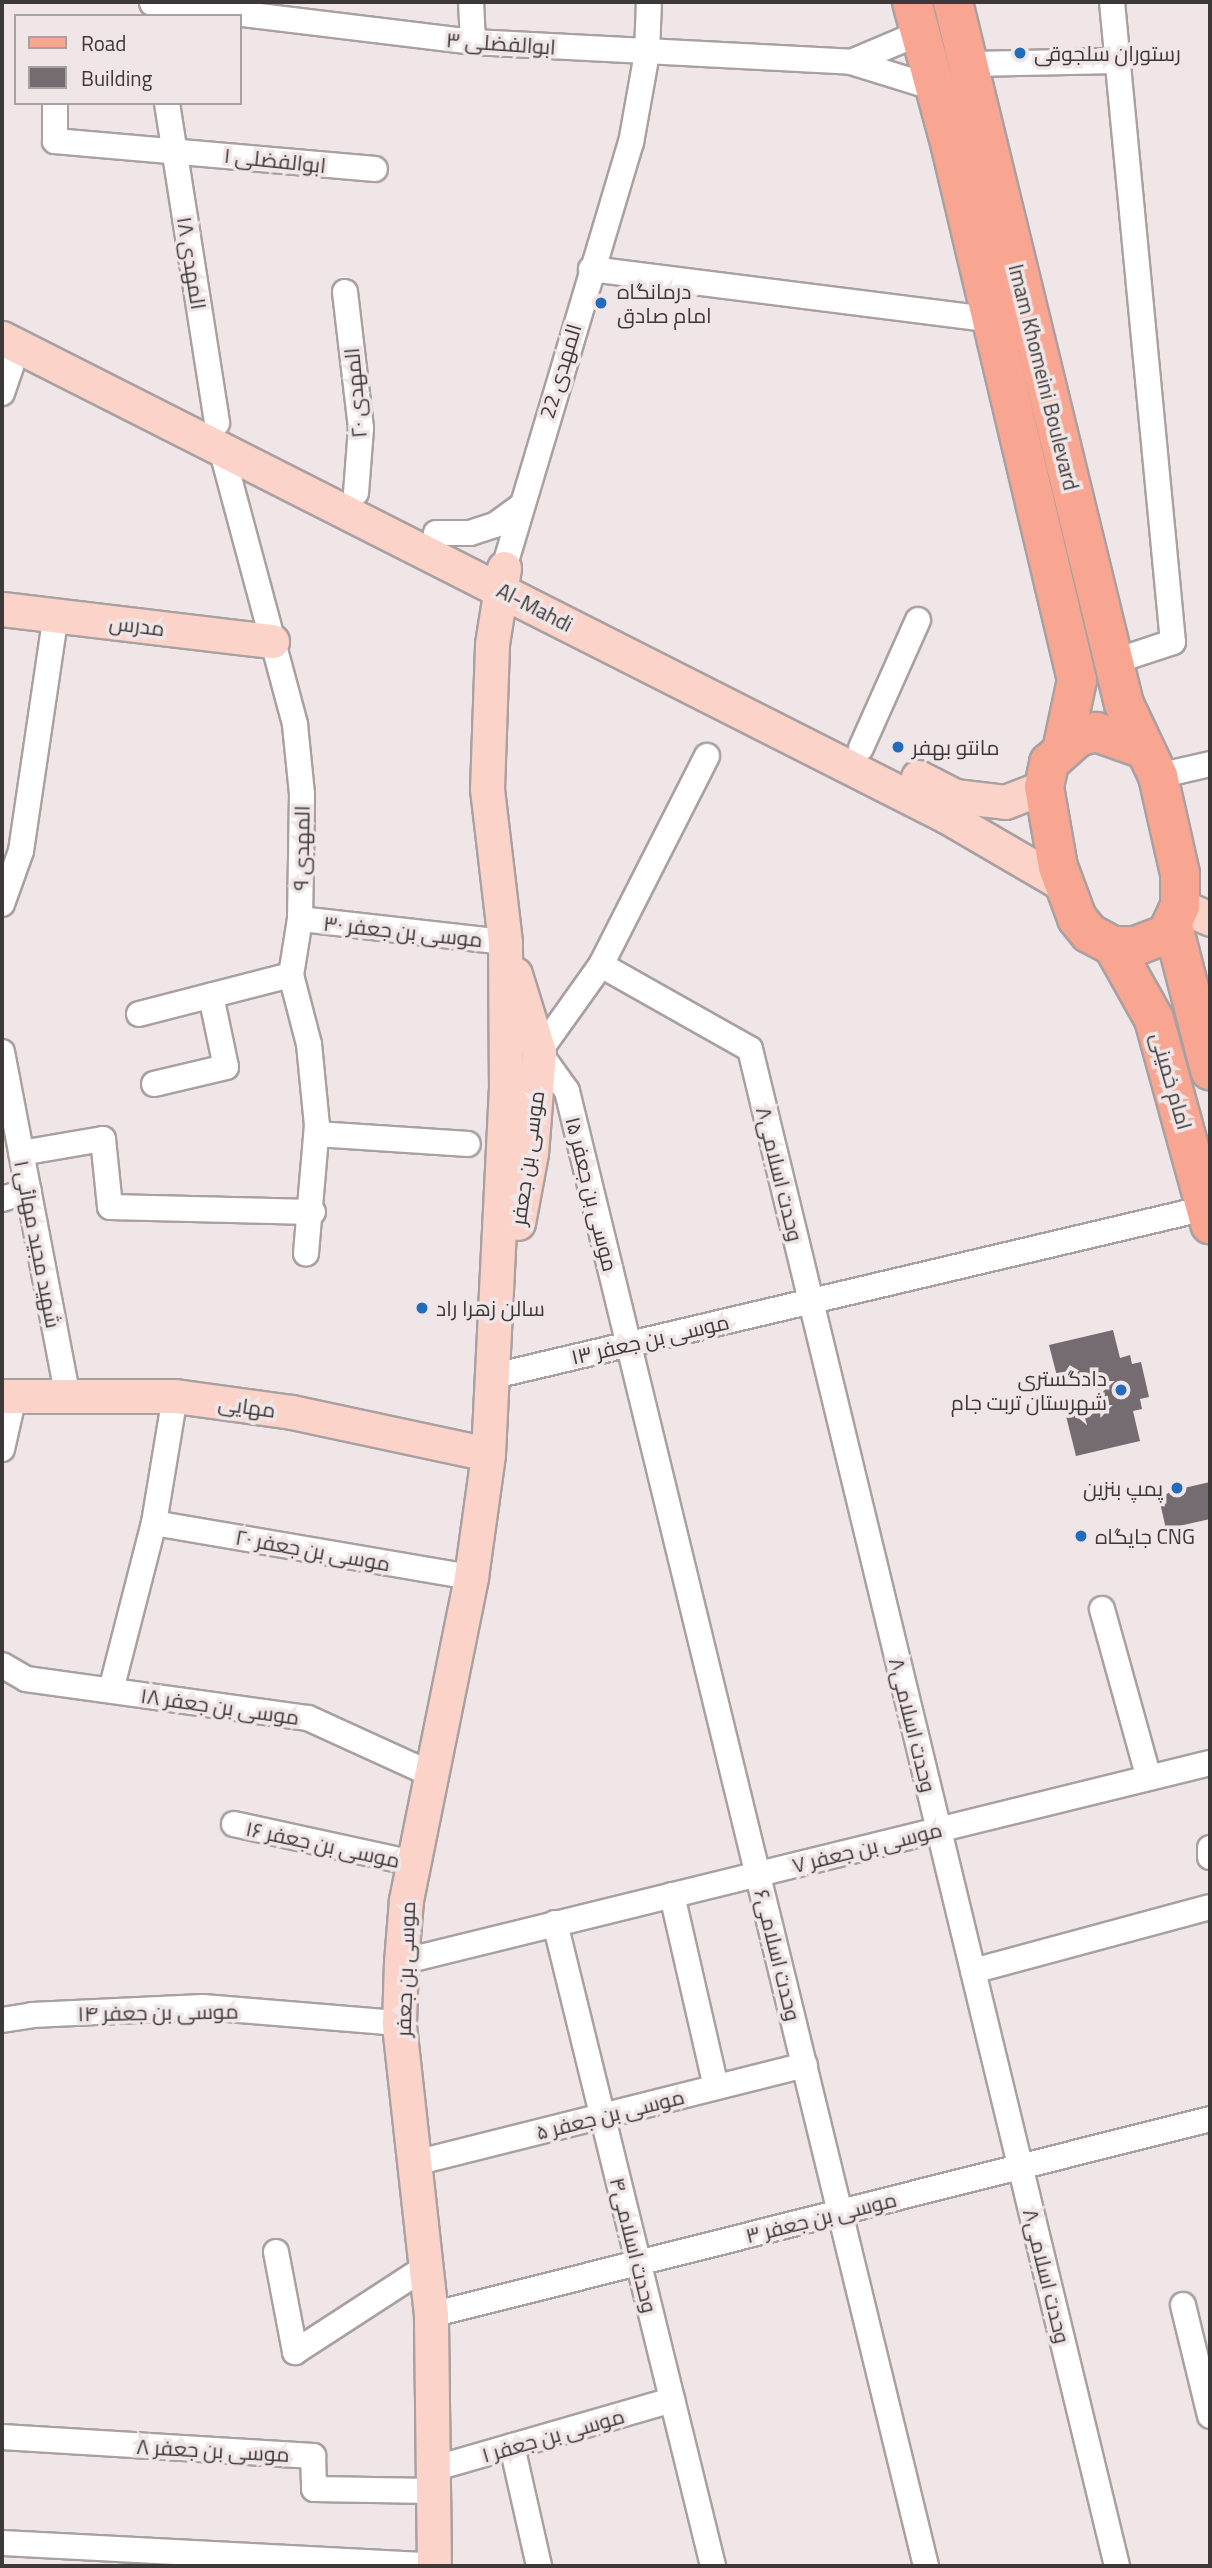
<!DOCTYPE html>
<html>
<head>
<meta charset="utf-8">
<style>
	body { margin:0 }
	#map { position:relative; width:1212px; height:2568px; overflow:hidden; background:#f0e6e7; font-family:"Titillium Web",Cairo,sans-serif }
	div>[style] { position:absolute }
	.building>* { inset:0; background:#746c70 }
	.roads { filter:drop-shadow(2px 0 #a9a0a1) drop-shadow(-2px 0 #a9a0a1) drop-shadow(0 2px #a9a0a1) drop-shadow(0 -2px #a9a0a1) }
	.street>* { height:24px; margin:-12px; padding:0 12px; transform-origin:12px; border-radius:12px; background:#fff }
	.secondary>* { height:33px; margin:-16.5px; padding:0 16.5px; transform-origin:16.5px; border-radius:16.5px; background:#fbd3c8 }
	.primary>* { height:38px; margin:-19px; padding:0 19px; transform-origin:19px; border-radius:19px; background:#f8a691 }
	.dots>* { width:19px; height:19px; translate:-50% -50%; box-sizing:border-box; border:4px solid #f0e6e7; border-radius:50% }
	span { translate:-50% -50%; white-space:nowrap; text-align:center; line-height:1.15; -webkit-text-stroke:7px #f0e6e7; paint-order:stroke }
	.street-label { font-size:21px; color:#3d3939 }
	.poi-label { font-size:21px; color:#3d3939 }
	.left { translate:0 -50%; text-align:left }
	.right { translate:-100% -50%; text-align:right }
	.frame { position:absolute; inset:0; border:4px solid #3d3939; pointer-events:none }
	.legend { position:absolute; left:14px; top:14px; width:228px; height:91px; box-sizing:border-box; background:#f0e6e7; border:2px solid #a8a1a1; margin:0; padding:9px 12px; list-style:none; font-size:21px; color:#3d3939 }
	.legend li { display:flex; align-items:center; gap:14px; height:35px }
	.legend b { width:35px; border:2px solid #a8a1a1 }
</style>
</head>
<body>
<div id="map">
	<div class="building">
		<i style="clip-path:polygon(1113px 1330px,1120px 1358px,1130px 1355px,1132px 1364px,1141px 1362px,1149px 1397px,1140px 1399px,1142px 1409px,1133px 1411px,1140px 1441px,1076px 1456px,1066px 1416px,1099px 1409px,1092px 1376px,1059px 1384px,1049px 1345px)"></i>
		<i style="clip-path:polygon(1210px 1482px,1210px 1519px,1166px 1529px,1158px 1494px)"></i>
	</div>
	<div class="roads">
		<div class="street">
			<i style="left:471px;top:2px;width:40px;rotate:87.1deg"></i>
			<i style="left:1112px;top:2px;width:643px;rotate:84.56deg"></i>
			<i style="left:1173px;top:642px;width:60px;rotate:161.6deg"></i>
			<i style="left:152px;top:3px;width:323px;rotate:6.9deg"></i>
			<i style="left:473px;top:42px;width:379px;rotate:3deg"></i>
			<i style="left:851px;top:62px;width:88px;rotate:17.2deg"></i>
			<i style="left:851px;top:62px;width:75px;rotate:-22.8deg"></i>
			<i style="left:968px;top:64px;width:150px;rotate:-1.1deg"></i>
			<i style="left:55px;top:103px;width:38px;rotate:90deg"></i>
			<i style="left:55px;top:141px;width:321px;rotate:5deg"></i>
			<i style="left:167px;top:103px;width:324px;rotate:81.1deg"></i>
			<i style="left:591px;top:269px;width:405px;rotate:7.2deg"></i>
			<i style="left:345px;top:292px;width:137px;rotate:83.3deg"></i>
			<i style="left:361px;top:428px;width:65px;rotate:94.4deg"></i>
			<i style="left:2px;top:393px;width:28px;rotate:-71deg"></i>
			<i style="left:221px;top:448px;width:287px;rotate:75deg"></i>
			<i style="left:295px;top:725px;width:69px;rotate:84.2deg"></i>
			<i style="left:302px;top:794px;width:125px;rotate:90.9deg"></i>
			<i style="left:300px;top:919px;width:57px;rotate:99.1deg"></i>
			<i style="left:291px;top:975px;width:71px;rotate:75.4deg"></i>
			<i style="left:309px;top:1044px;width:81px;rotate:84.4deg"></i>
			<i style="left:317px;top:1125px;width:129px;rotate:94.9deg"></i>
			<i style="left:436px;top:533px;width:34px"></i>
			<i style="left:470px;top:533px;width:26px;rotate:-18deg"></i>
			<i style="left:495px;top:525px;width:31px;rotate:-36deg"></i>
			<i style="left:504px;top:568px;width:444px;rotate:-73.4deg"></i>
			<i style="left:631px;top:143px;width:91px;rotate:-79.9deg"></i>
			<i style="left:647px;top:53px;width:51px;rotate:-87.8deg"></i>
			<i style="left:861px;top:748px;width:140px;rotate:-66deg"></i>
			<i style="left:707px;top:756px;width:234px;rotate:116.9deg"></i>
			<i style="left:601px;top:965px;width:107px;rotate:125.5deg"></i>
			<i style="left:539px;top:1052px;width:48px;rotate:54.3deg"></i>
			<i style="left:567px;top:1091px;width:1518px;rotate:76.32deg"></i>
			<i style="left:1158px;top:776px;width:53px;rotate:-13deg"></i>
			<i style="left:2px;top:904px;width:56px;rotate:-70.3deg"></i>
			<i style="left:21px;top:851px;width:239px;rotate:-81.6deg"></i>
			<i style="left:300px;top:919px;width:206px;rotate:6.4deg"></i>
			<i style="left:601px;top:965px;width:171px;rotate:29.4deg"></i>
			<i style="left:750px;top:1049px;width:1561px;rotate:76.4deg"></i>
			<i style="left:139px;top:1014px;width:157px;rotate:-14.4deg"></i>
			<i style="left:2px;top:1052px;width:348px;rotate:79.2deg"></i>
			<i style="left:154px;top:1084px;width:74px;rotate:-13.3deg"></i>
			<i style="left:226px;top:1067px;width:73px;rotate:-101.9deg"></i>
			<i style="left:317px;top:1134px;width:151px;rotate:3.8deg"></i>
			<i style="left:21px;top:1153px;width:83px;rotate:-9.7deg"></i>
			<i style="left:103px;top:1139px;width:68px;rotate:84.1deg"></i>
			<i style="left:110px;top:1207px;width:203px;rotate:1.4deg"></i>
			<i style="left:2px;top:1199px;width:28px;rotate:-17deg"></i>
			<i style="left:490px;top:1377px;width:736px;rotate:-13.28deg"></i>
			<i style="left:2px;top:1449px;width:54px;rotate:-77.2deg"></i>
			<i style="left:154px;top:1523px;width:322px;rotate:9.7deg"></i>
			<i style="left:1102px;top:1609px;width:175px;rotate:74.5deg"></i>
			<i style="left:2px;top:1665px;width:28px;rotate:30deg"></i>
			<i style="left:26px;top:1679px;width:285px;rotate:7.9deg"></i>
			<i style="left:308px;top:1718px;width:135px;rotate:24.5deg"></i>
			<i style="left:111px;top:1690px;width:172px;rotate:-75.6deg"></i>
			<i style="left:154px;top:1523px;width:129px;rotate:-80.6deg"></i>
			<i style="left:234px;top:1824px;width:183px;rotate:12.3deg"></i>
			<i style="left:1210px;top:1848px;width:9px;rotate:90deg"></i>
			<i style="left:672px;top:1895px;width:197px;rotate:77.1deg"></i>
			<i style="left:555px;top:1923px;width:662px;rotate:76.19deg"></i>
			<i style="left:401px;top:1962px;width:833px;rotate:-13.82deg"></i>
			<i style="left:973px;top:1971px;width:245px;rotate:-15.1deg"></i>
			<i style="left:2px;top:2020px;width:30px;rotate:-9deg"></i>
			<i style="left:32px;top:2015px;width:171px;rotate:-2.7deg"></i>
			<i style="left:203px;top:2007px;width:197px;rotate:4.7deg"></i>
			<i style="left:415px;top:2163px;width:402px;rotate:-14.1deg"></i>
			<i style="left:276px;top:2252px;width:102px;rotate:79.2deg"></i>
			<i style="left:295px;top:2352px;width:156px;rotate:-33deg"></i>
			<i style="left:1183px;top:2305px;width:114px;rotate:76.3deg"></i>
			<i style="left:431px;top:2315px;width:803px;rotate:-14.12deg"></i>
			<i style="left:2px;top:2437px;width:312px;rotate:3.5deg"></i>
			<i style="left:313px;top:2456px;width:33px;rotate:88deg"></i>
			<i style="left:314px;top:2489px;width:119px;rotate:1deg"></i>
			<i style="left:512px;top:2446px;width:123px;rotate:77.3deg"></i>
			<i style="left:433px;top:2469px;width:249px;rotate:-16.1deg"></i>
			<i style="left:2px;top:2543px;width:433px;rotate:3deg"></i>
		</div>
		<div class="secondary">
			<i style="left:2px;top:338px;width:1058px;rotate:26.86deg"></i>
			<i style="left:946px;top:816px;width:137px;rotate:30.3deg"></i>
			<i style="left:2px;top:609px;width:272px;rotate:6.8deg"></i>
			<i style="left:918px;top:777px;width:42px;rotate:27.2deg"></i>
			<i style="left:955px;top:796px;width:50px;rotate:6.8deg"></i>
			<i style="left:1005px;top:802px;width:42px;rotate:-21deg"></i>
			<i style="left:1180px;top:906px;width:33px;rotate:23deg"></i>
			<i style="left:515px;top:974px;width:82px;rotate:72.9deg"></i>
			<i style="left:539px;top:1052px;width:101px;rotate:94.5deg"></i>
			<i style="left:531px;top:1153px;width:71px;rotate:100.5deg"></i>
			<i style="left:2px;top:1396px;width:173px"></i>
			<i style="left:175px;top:1396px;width:118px;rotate:7.8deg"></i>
			<i style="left:292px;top:1412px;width:200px;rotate:12.1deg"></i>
			<i style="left:434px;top:2566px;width:251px;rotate:-90.7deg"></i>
			<i style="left:431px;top:2315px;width:294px;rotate:-96.3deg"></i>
			<i style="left:399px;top:2023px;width:61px;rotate:-88.1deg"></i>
			<i style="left:401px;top:1962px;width:62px;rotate:-85.4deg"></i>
			<i style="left:406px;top:1900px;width:329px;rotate:-78.6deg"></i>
			<i style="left:471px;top:1577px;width:124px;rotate:-82.1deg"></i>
			<i style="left:488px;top:1454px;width:365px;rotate:-87.2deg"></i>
			<i style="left:506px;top:1089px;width:147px;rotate:-90.4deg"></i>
			<i style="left:505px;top:942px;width:154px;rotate:-96.7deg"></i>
			<i style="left:487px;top:789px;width:145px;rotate:-88deg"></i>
			<i style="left:492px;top:644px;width:77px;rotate:-81deg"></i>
		</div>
		<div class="primary">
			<i style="left:912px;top:2px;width:150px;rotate:74.9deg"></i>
			<i style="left:951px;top:147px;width:548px;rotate:76.7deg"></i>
			<i style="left:1077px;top:680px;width:67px;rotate:102deg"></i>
			<i style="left:953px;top:2px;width:723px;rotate:76.31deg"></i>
			<i style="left:1124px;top:704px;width:80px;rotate:64.7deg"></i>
			<i style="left:1158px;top:776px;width:100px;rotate:77.3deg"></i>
			<i style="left:1180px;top:874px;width:32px;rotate:90deg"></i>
			<i style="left:1180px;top:906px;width:31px;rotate:115deg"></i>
			<i style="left:1167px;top:934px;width:33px;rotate:159deg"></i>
			<i style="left:1136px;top:946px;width:23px;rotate:180deg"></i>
			<i style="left:1113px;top:946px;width:27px;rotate:-152deg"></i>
			<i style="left:1089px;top:933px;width:19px;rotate:-129deg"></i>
			<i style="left:1077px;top:918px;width:54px;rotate:-110.4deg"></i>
			<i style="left:1058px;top:867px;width:81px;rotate:-99.9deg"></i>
			<i style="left:1044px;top:787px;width:25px;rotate:-78deg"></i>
			<i style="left:1049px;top:763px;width:39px;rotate:-42deg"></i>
			<i style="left:1078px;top:737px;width:19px;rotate:-16deg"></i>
			<i style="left:1096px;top:732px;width:51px;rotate:19.5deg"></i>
			<i style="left:1173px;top:926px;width:149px;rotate:75.6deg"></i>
			<i style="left:1113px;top:946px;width:84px;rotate:60.7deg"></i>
			<i style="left:1154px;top:1019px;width:213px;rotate:74.7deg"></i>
		</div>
	</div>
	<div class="dots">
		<i style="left:1020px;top:53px;background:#236bbb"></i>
		<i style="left:601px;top:303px;background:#236bbb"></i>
		<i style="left:898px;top:747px;background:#236bbb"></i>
		<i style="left:422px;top:1308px;background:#236bbb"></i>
		<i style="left:1121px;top:1390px;background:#236bbb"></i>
		<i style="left:1177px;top:1488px;background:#236bbb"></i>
		<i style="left:1081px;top:1536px;background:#236bbb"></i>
	</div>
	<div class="street-label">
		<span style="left:501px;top:43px;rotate:4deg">ابوالفضلی ۳</span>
		<span style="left:275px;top:160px;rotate:6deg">ابوالفضلی ۱</span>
		<span style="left:192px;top:263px;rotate:81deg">المهدی ۱۸</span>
		<span style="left:560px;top:371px;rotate:-73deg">المهدی 22</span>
		<span style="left:1044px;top:377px;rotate:76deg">Imam Khomeini Boulevard</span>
		<span style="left:355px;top:393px;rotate:-95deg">المهدی ۲۰</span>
		<span style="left:535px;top:607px;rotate:27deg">Al-Mahdi</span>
		<span style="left:137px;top:625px;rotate:7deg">مدرس</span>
		<span style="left:301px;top:848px;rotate:-89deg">المهدی ۹</span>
		<span style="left:403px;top:931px;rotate:6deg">موسی بن جعفر ۳۰</span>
		<span style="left:1172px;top:1081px;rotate:74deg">امام خمینی</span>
		<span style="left:527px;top:1158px;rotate:-82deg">موسی بن جعفر</span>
		<span style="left:780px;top:1174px;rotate:76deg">وحدت اسلامی۸</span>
		<span style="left:592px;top:1194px;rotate:76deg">موسی بن جعفر ۱۵</span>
		<span style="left:38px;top:1244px;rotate:79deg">شهید مجید مهائی ۱</span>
		<span style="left:650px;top:1339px;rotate:-13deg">موسی بن جعفر ۱۳</span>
		<span style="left:247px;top:1406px;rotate:8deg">مهایی</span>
		<span style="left:313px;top:1550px;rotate:10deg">موسی بن جعفر ۲۰</span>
		<span style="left:220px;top:1706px;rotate:8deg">موسی بن جعفر ۱۸</span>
		<span style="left:913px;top:1725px;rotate:76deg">وحدت اسلامی۸</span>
		<span style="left:323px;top:1844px;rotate:12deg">موسی بن جعفر ۱۶</span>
		<span style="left:867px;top:1847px;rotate:-14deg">موسی بن جعفر ۷</span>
		<span style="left:778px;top:1955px;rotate:76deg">وحدت اسلامی۶</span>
		<span style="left:405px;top:1969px;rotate:-88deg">موسی بن جعفر</span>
		<span style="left:158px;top:2012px;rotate:-1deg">موسی بن جعفر ۱۴</span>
		<span style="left:610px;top:2114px;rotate:-14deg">موسی بن جعفر ۵</span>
		<span style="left:821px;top:2217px;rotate:-14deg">موسی بن جعفر ۳</span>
		<span style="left:634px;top:2245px;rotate:76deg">وحدت اسلامی۴</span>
		<span style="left:1047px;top:2276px;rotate:76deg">وحدت اسلامی۸</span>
		<span style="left:553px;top:2435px;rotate:-16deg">موسی بن جعفر ۱</span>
		<span style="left:213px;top:2450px;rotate:3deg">موسی بن جعفر ۸</span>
	</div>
	<div class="poi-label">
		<span class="left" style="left:1034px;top:53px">رستوران سلجوقی</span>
		<span class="left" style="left:617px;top:303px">درمانگاه<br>امام صادق</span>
		<span class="left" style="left:912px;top:747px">مانتو بهفر</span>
		<span class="left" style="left:436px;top:1308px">سالن زهرا راد</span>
		<span class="right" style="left:1107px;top:1390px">دادگستری<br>شهرستان تربت جام</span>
		<span class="right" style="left:1163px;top:1488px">پمپ بنزین</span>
		<span class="left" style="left:1095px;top:1536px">جایگاه CNG</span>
	</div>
	<div class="frame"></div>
	<ul class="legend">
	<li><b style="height:9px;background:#f8a691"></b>Road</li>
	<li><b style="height:19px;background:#746c70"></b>Building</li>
	</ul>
</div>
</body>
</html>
